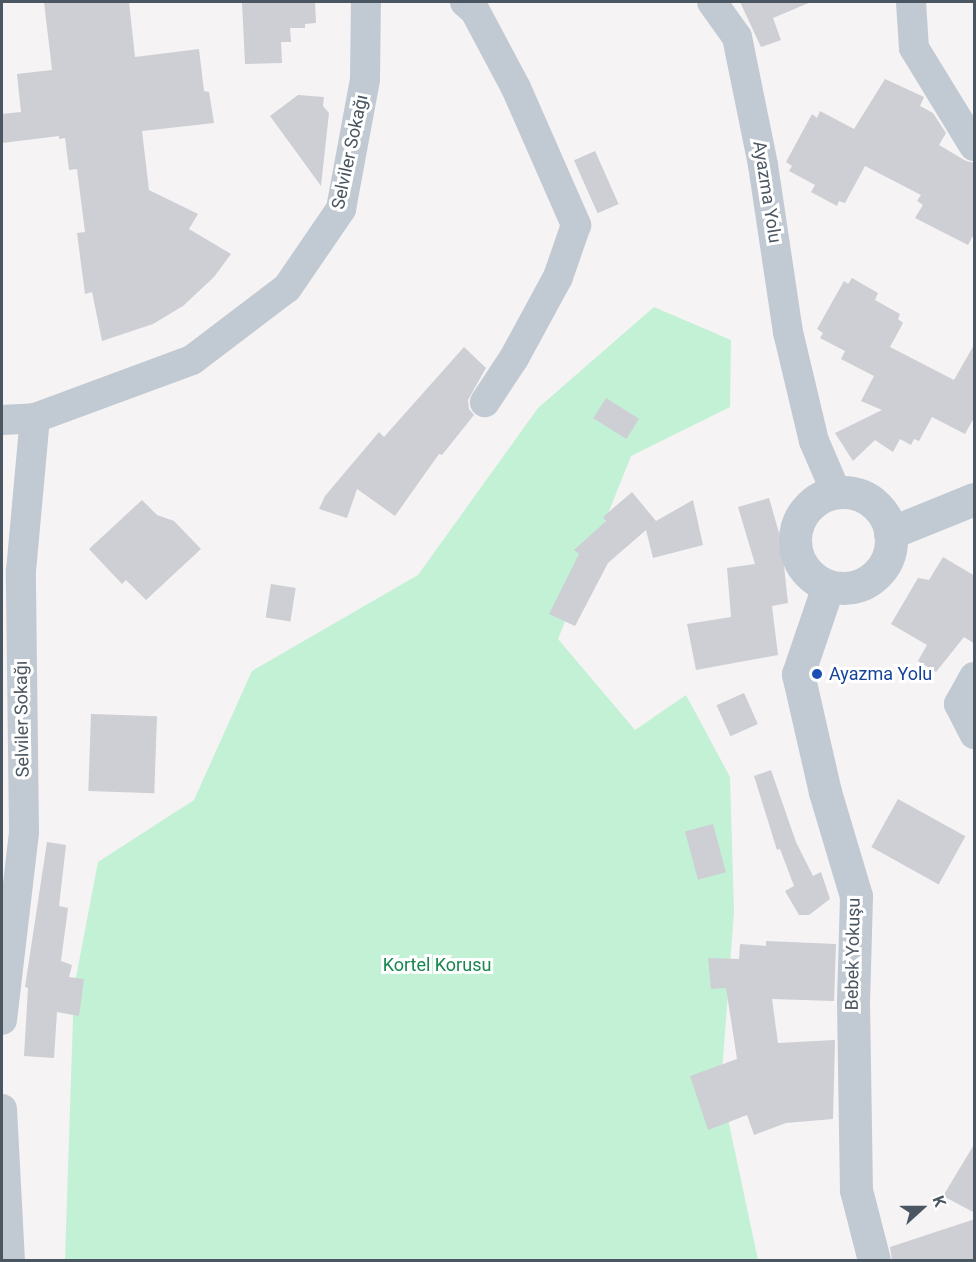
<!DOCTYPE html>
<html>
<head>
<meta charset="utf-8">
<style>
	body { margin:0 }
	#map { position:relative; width:976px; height:1262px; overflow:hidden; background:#f5f3f3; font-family:Roboto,sans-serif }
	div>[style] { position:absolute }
	.green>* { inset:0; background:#c3f1d5 }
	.building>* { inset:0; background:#cdcfd5; transform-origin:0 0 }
	.minor>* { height:30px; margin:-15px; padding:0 15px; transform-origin:15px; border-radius:15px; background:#c1cad2 }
	.tertiary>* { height:33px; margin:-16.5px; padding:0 16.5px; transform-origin:16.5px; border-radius:16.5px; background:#c1cad2 }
	.tertiary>.ring { margin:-16.5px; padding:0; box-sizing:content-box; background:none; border:33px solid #c1cad2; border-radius:50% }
	.dots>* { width:16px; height:16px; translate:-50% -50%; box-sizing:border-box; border:3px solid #fff; border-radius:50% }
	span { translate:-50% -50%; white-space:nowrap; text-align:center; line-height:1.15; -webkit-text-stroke:6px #fff; paint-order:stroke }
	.street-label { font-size:18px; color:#4a5661 }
	.transit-label { font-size:18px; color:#164399 }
	.left { translate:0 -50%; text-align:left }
	.park-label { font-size:18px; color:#17864f }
	.frame { position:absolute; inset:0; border:3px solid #4a5661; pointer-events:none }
	.north { position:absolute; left:892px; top:1178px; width:60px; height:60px; -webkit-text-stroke:4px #fff; paint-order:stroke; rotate:69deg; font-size:16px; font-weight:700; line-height:24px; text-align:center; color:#4a5661 }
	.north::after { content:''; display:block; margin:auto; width:21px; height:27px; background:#4a5661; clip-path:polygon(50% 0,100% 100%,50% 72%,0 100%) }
</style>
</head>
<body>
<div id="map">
	<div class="green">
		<i style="clip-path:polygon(654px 307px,731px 340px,730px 407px,631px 456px,558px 639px,635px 730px,686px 695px,730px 777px,734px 912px,721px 1086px,758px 1260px,65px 1260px,74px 988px,98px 862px,194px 800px,252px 671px,418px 575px,538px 408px)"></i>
	</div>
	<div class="building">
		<i style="clip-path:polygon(44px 2px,129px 2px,135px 57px,199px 49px,204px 91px,209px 92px,214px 123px,142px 131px,149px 190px,198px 214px,189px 229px,231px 254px,214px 277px,183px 306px,153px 324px,102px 341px,92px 292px,85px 294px,77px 233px,85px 232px,77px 169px,69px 170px,65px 138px,59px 139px,59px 136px,2px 143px,2px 114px,21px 112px,17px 74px,52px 70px)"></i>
		<i style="clip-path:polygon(242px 2px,315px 2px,316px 23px,305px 24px,305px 28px,290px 28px,291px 42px,281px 42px,282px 63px,245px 64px)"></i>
		<i style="clip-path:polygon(740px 2px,811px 2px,773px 18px,781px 40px,761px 47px)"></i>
		<i style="clip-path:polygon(885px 79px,924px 97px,920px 106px,933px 113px,946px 133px,939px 145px,966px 161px,975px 163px,975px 232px,968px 245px,915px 218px,923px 205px,917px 201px,921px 195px,865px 166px,845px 203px,839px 201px,837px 206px,811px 192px,815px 185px,789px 171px,792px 166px,786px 162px,812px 114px,817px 118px,820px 111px,854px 129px)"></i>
		<i style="clip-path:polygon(298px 95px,324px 97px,323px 106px,329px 113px,321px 186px,270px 116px)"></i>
		<i style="left:595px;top:151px;width:58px;height:23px;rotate:66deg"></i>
		<i style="clip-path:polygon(852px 278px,878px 293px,875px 300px,900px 314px,898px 319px,903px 323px,890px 347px,954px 380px,975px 343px,975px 416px,965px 434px,932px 417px,919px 441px,914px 439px,911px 445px,900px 439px,893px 452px,875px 440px,853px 461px,835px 433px,882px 410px,861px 401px,874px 376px,841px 359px,845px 351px,820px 338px,823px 333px,817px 329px,844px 281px,848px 284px)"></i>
		<i style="clip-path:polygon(464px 347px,486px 368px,468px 400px,469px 409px,474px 415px,442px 455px,439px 454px,395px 516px,357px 489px,347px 518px,319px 509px,325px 496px,379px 432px,384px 437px)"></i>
		<i style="left:606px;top:398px;width:39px;height:24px;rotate:32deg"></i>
		<i style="clip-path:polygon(632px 492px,656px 521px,693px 500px,703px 545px,653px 558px,646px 530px,608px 563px,575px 626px,549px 614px,579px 554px,574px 550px,606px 521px,603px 517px)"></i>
		<i style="clip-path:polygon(769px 498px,786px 557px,783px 557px,788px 603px,772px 606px,778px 655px,696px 670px,687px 624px,731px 617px,727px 568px,755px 564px,738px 507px)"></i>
		<i style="clip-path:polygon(142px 500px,157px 515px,174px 521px,201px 549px,146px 600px,126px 580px,122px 584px,89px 549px)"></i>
		<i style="clip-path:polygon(943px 557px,975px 576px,975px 644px,964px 637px,936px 672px,918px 661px,927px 645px,891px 624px,918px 578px,929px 580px)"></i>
		<i style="left:271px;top:584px;width:25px;height:34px;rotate:9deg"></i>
		<i style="left:744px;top:693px;width:34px;height:30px;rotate:66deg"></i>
		<i style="left:91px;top:714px;width:66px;height:77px;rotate:2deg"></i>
		<i style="clip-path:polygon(771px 770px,796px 842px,813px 876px,821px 872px,830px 899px,809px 915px,799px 915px,785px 891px,794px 886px,780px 849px,777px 850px,754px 776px)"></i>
		<i style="left:898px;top:799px;width:77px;height:55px;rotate:29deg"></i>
		<i style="left:713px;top:824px;width:50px;height:29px;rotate:75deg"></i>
		<i style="clip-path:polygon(47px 842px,66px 845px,59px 906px,68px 908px,61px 961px,72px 965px,69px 977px,84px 979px,79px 1016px,57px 1012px,54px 1058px,24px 1056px,28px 988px,25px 987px)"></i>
		<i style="clip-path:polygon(766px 941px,836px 944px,834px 1001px,772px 999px,778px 1043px,835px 1040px,833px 1119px,786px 1123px,754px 1135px,747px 1115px,708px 1130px,690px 1076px,737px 1059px,726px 988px,711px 989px,708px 958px,739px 959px,740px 944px,766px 946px)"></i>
		<i style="clip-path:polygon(975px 1143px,975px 1213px,943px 1196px)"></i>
		<i style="clip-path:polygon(975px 1219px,975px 1260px,892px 1260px,890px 1247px)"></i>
	</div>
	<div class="minor">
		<i style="left:465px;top:2px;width:13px;rotate:42deg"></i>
		<i style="left:475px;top:11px;width:87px;rotate:62deg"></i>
		<i style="left:516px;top:88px;width:150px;rotate:66.3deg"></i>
		<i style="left:576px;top:225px;width:55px;rotate:109.1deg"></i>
		<i style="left:558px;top:277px;width:92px;rotate:118.5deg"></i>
		<i style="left:514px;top:358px;width:53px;rotate:123.4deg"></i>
		<i style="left:712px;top:2px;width:43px;rotate:54.5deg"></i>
		<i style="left:737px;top:37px;width:131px;rotate:78.5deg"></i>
		<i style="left:763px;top:165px;width:169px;rotate:81.5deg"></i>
		<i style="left:788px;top:332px;width:112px;rotate:76.6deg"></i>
		<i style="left:814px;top:441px;width:56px;rotate:66.7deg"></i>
		<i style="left:911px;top:2px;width:46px;rotate:86.3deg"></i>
		<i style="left:914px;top:48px;width:115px;rotate:58.5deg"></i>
		<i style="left:2px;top:420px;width:33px;rotate:-3deg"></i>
		<i style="left:35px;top:418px;width:167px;rotate:-20.3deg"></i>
		<i style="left:192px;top:360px;width:119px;rotate:-37.2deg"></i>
		<i style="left:287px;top:288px;width:96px;rotate:-55.6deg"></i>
		<i style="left:341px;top:209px;width:132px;rotate:-79.5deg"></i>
		<i style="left:365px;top:79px;width:77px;rotate:-89.3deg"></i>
		<i style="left:974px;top:677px;width:31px;rotate:119deg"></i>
		<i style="left:959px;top:704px;width:34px;rotate:63deg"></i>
		<i style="left:2px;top:1020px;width:189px;rotate:-83.3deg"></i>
		<i style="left:24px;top:832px;width:261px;rotate:-90.7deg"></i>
		<i style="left:21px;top:571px;width:154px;rotate:-84.8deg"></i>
		<i style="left:2px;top:1109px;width:151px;rotate:87deg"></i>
	</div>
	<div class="tertiary">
		<i class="ring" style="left:795px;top:492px;width:63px;height:63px"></i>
		<i style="left:890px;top:533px;width:91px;rotate:-22deg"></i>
		<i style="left:828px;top:586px;width:93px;rotate:108.8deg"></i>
		<i style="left:798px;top:674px;width:121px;rotate:77.1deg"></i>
		<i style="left:825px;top:792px;width:109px;rotate:73.4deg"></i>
		<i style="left:856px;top:896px;width:105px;rotate:91.6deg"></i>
		<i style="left:853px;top:1001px;width:189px;rotate:89.1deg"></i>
		<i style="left:856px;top:1190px;width:72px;rotate:75.6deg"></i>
	</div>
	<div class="dots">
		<i style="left:817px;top:674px;background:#1a4fb4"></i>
	</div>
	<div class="street-label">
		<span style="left:350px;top:152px;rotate:-78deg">Selviler Sokağı</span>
		<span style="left:767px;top:192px;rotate:81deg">Ayazma Yolu</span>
		<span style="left:22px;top:719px;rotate:-91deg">Selviler Sokağı</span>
		<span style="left:853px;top:954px;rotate:-89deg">Bebek Yokuşu</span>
	</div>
	<div class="transit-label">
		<span class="left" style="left:829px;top:674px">Ayazma Yolu</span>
	</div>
	<div class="park-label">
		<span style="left:437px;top:965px">Kortel Korusu</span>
	</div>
	<div class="frame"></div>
	<div class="north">K</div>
</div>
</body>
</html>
